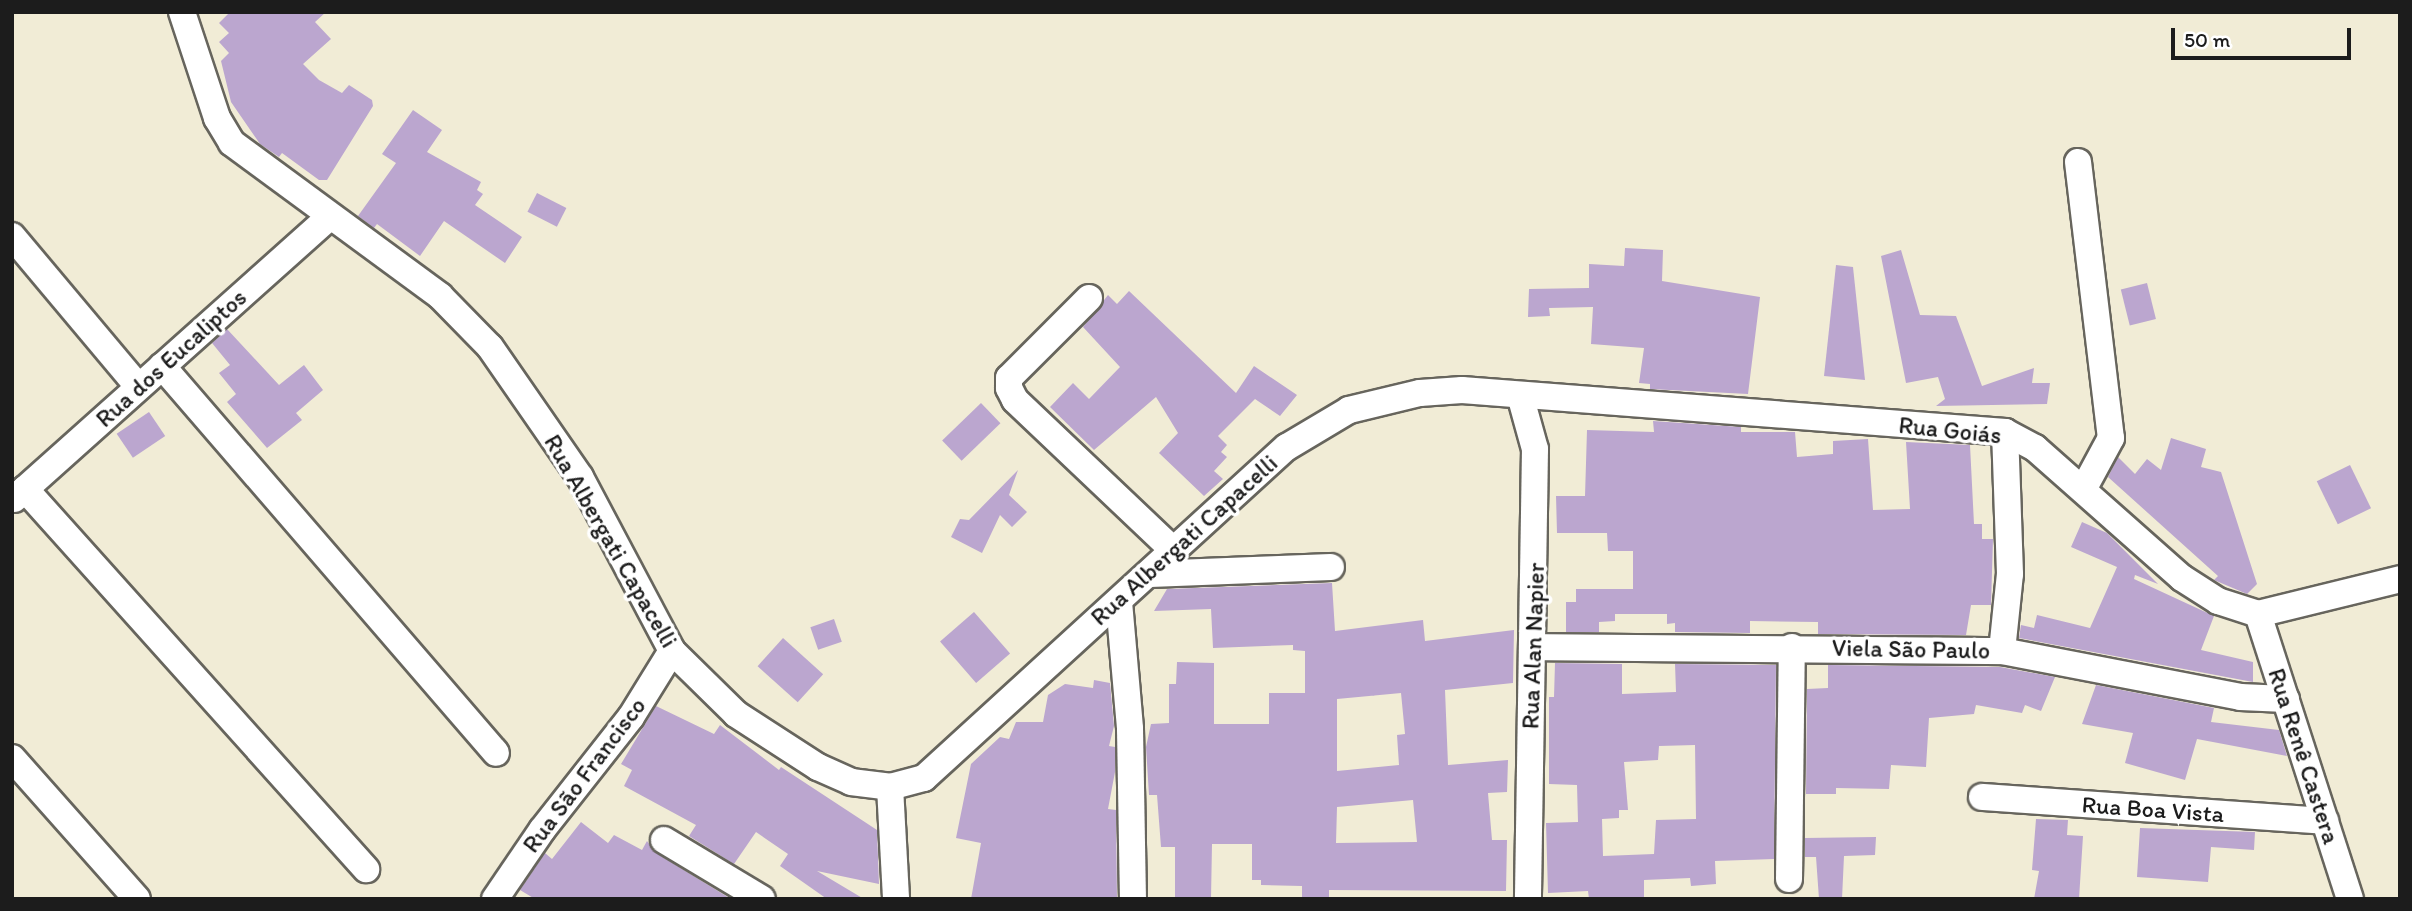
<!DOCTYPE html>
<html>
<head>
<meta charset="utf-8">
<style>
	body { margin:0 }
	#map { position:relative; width:2412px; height:911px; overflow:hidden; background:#f1ecd6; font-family:Itim,sans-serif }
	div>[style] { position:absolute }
	.building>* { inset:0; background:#bba6cf; transform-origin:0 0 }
	.roads { filter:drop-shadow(2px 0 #67655d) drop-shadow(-2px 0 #67655d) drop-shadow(0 2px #67655d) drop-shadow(0 -2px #67655d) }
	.street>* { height:26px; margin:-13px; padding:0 13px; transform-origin:13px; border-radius:13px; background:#fff }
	span { translate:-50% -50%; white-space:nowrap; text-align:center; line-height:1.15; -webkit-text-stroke:7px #fff; paint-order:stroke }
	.street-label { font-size:24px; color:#1c1c1c }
	.frame { position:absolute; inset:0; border:14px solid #1c1c1c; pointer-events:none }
	.scale { position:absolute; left:2171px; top:28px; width:180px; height:32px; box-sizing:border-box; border:4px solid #1c1c1c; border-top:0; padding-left:9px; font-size:21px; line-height:24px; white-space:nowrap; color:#1c1c1c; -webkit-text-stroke:5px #fff; paint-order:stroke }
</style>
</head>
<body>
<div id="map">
	<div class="building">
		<i style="clip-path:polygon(230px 12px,326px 12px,315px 22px,331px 39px,303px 64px,319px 80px,342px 93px,349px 85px,372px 100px,373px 106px,327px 180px,319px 180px,282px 153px,279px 157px,260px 144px,231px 102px,221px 61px,229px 53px,219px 42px,229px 33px,219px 23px)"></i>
		<i style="clip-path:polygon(413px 110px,442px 130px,427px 152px,481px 182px,477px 190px,483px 194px,475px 205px,522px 237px,505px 263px,444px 221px,420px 256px,377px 224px,374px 228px,358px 216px,396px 163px,382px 154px)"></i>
		<i style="left:537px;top:193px;width:33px;height:21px;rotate:27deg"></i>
		<i style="clip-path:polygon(1625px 248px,1663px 250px,1662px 281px,1760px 297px,1748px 394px,1650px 389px,1650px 384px,1639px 383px,1644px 348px,1591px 344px,1593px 307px,1549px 308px,1550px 316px,1528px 317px,1529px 289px,1589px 288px,1589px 264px,1624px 266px)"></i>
		<i style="clip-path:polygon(1901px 250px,1920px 315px,1956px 316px,1982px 386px,2034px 368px,2032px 383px,2050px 383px,2047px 404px,1936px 406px,1945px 399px,1938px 377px,1906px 383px,1881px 256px)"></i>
		<i style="clip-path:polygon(1836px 265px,1853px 267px,1865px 380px,1824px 376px)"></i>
		<i style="left:2147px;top:283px;width:37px;height:27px;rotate:76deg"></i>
		<i style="clip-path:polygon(1129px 291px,1236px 393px,1254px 366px,1297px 395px,1280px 416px,1255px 399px,1218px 436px,1227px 445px,1221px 452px,1227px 457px,1214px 471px,1223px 479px,1204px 496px,1159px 453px,1178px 433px,1156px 397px,1094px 450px,1050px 407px,1073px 383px,1089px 399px,1120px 367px,1083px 327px,1108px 295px,1117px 304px)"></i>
		<i style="clip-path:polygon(227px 329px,279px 385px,304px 365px,323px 390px,296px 413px,302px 420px,267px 448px,227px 402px,236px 394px,219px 373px,230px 365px,212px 343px)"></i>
		<i style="left:981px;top:403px;width:28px;height:54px;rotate:46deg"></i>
		<i style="left:149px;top:412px;width:29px;height:39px;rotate:56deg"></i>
		<i style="clip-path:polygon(1653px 421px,1741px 427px,1741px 432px,1795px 432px,1797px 457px,1833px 454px,1833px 441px,1868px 439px,1873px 510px,1910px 509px,1906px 442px,1970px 445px,1974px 524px,1982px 524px,1982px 539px,1993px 539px,1991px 605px,1971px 605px,1966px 635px,1818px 634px,1818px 622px,1750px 621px,1750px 633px,1675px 632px,1675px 623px,1667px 624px,1667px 614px,1615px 614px,1615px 621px,1599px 622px,1599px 632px,1566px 632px,1566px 602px,1576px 602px,1576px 589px,1633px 589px,1633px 551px,1608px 551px,1607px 533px,1557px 533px,1556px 496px,1585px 496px,1587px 430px,1654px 432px)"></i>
		<i style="clip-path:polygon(2171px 438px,2206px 449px,2201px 467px,2221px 472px,2257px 584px,2247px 594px,2214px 580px,2218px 576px,2108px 477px,2118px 457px,2135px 474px,2147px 459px,2161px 470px)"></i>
		<i style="left:2350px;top:465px;width:48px;height:37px;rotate:64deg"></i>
		<i style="clip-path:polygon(1018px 470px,1009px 495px,1027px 512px,1012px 527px,1000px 515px,982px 553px,951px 537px,960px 519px,969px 520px)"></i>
		<i style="clip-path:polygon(2082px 522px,2107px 533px,2158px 584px,2135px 575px,2134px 579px,2214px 616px,2201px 650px,2253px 662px,2253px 682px,2019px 638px,2021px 625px,2034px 628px,2037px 615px,2090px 628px,2117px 567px,2071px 547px)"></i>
		<i style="clip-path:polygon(evenodd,1332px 583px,1335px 631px,1423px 620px,1425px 641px,1514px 630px,1513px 683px,1445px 690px,1448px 765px,1508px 760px,1507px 792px,1488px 793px,1492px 840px,1507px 840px,1506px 891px,1329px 890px,1329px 899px,1302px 899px,1302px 886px,1261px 885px,1261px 880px,1252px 880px,1252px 844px,1212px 844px,1211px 899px,1175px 899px,1175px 847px,1161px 847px,1157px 795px,1149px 795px,1146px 747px,1151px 724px,1169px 723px,1169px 684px,1176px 684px,1177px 662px,1214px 663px,1214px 724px,1269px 724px,1269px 693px,1305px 693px,1305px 651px,1293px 650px,1293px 645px,1213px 648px,1211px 609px,1154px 611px,1167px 589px,1332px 583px,1401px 693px,1405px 734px,1397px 735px,1399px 765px,1337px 771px,1337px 699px,1401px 693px,1332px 583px,1413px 800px,1417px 842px,1336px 843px,1337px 807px,1413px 800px)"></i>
		<i style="left:974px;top:612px;width:55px;height:45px;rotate:49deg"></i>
		<i style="left:834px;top:619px;width:24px;height:25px;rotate:71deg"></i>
		<i style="left:783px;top:638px;width:54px;height:38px;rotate:42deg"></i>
		<i style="clip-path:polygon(evenodd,1555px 663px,1622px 664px,1622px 694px,1676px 692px,1675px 664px,1776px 665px,1774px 859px,1715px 861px,1716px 884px,1691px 886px,1690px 878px,1644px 880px,1644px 899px,1589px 899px,1588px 891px,1548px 893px,1546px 823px,1578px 822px,1577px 785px,1549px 784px,1549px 697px,1554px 697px,1555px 663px,1695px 745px,1696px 819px,1656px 820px,1654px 854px,1603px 856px,1602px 819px,1619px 818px,1619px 810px,1628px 810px,1624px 762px,1658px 760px,1659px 746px,1695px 745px)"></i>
		<i style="clip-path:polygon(1828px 665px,2000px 667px,2055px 677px,2041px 711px,2025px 705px,2022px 713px,1976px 705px,1974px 714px,1929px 718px,1926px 767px,1891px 765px,1889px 789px,1836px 788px,1836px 794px,1806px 794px,1807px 689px,1828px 688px)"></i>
		<i style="clip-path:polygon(1094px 680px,1110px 683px,1114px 726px,1109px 746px,1115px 747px,1115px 772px,1108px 809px,1116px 810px,1117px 899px,971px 899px,981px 843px,956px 838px,971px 764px,1000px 737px,1009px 739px,1016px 722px,1043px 722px,1048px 695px,1065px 684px,1093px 688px)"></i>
		<i style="clip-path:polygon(2096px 685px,2214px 708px,2211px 722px,2279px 730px,2287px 756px,2197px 739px,2185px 780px,2125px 763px,2133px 733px,2082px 724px)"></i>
		<i style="clip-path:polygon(656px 706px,714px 734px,720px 725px,779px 770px,781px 767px,877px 830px,879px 884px,817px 871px,864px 899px,827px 899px,780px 866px,788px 854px,756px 832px,734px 864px,689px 836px,696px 825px,624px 786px,632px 770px,621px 764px)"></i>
		<i style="clip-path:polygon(2036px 819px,2068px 820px,2067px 835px,2083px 836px,2079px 899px,2034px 899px,2039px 871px,2032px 870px)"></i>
		<i style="clip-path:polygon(581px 822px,608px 843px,614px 835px,642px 850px,647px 841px,656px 853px,731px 899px,535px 899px,520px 890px,545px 853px,552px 859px)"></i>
		<i style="clip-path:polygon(2140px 828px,2255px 832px,2254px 850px,2211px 847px,2208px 882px,2137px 877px)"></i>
		<i style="clip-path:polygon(1876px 837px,1875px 855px,1844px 856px,1842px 899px,1819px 899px,1816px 857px,1805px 857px,1805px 838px)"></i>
	</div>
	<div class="roads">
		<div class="street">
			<i style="left:182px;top:12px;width:112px;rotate:71.7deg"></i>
			<i style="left:217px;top:118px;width:29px;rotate:59deg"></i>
			<i style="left:232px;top:143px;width:258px;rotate:36.3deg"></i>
			<i style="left:440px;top:296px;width:71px;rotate:45.6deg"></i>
			<i style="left:490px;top:347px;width:158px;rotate:55.3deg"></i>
			<i style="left:580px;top:477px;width:197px;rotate:62.1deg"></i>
			<i style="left:672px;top:651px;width:90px;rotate:44.5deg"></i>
			<i style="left:736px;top:714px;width:98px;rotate:32.9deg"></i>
			<i style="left:818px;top:767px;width:36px;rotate:24deg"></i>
			<i style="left:851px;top:782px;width:39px;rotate:7deg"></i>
			<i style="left:890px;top:787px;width:35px;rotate:-15deg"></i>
			<i style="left:924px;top:778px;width:491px;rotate:-42.4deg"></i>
			<i style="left:1287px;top:447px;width:72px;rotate:-30.8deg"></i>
			<i style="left:1349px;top:410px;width:73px;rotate:-13.5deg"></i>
			<i style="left:1420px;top:393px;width:42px;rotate:-4.1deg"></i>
			<i style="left:1462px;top:390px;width:545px;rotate:4.42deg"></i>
			<i style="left:2005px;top:432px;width:34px;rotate:28deg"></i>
			<i style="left:2035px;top:448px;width:196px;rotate:41.5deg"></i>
			<i style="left:2182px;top:578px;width:43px;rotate:32.6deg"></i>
			<i style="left:2218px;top:601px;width:42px;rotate:18deg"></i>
			<i style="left:2258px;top:614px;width:146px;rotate:-13.8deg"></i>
			<i style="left:2078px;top:162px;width:278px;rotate:83.2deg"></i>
			<i style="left:2111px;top:438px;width:57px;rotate:118.4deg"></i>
			<i style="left:12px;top:236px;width:196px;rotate:50deg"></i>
			<i style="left:1089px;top:298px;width:113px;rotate:135deg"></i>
			<i style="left:1009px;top:378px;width:10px;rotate:90deg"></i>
			<i style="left:1009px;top:388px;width:13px;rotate:63deg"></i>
			<i style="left:1015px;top:400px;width:219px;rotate:43.5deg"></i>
			<i style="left:162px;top:366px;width:511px;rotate:49.2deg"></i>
			<i style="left:1520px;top:395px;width:56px;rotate:74.5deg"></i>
			<i style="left:1535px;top:449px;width:450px;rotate:90.9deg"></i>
			<i style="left:25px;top:489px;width:511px;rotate:48.1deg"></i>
			<i style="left:14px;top:499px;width:424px;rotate:-41.8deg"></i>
			<i style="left:1150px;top:574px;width:181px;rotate:-2.2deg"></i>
			<i style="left:1119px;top:602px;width:127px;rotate:85deg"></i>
			<i style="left:1130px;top:729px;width:170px;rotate:89deg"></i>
			<i style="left:2258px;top:614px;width:299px;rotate:72.1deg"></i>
			<i style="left:1532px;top:647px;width:470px;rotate:0.5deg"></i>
			<i style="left:2002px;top:651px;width:242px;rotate:10.9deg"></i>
			<i style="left:2240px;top:697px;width:46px;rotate:2.5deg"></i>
			<i style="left:2002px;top:651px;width:77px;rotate:-84.1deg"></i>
			<i style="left:2010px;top:574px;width:142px;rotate:-92deg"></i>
			<i style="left:12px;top:758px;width:188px;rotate:48.4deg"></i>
			<i style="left:890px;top:787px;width:112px;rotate:86.9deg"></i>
			<i style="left:1982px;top:797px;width:344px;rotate:4deg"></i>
			<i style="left:664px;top:840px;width:114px;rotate:31deg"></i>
			<i style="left:1789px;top:879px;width:232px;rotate:-89.3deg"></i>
			<i style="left:495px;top:899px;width:83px;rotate:-55.7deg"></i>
			<i style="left:542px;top:830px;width:144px;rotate:-51.8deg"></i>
			<i style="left:631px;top:717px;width:78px;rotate:-58.2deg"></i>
		</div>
	</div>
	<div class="street-label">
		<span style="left:171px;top:358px;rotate:-42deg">Rua dos Eucaliptos</span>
		<span style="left:1950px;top:430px;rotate:6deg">Rua Goiás</span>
		<span style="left:1184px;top:540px;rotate:-42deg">Rua Albergati Capacelli</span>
		<span style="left:611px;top:541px;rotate:60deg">Rua Albergati Capacelli</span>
		<span style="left:1533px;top:646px;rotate:-88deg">Rua Alan Napier</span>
		<span style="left:1911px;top:649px;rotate:1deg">Viela São Paulo</span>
		<span style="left:2304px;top:756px;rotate:72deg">Rua Renê Castera</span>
		<span style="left:584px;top:775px;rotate:-53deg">Rua São Francisco</span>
		<span style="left:2153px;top:809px;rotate:4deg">Rua Boa Vista</span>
	</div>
	<div class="frame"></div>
	<div class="scale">50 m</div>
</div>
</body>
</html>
